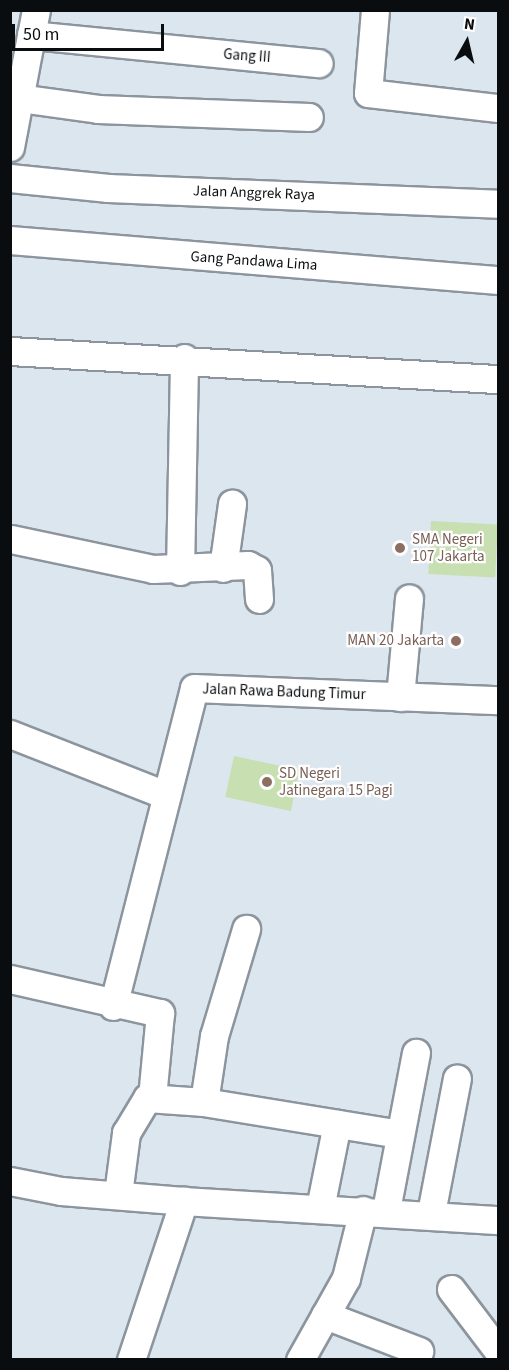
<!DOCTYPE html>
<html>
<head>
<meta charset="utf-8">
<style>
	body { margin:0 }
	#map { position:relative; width:509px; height:1370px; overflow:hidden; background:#dce6ef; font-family:"Source Sans 3",sans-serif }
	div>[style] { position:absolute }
	.green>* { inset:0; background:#c7dfb1; transform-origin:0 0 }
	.roads { filter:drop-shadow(2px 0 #8c959d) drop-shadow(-2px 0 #8c959d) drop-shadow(0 2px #8c959d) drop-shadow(0 -2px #8c959d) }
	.minor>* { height:27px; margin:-13.5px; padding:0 13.5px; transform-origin:13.5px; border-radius:13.5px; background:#fff }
	.dots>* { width:16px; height:16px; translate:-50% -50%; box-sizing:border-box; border:3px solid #fff; border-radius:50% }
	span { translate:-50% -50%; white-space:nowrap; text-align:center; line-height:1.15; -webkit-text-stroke:4.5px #fff; paint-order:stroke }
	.street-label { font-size:15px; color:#0a0d10 }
	.education-label { font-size:15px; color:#785e54 }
	.left { translate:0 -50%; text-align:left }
	.right { translate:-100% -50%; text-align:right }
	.frame { position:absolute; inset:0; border:12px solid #0a0d10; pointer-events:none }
	.north { position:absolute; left:437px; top:12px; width:60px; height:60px; -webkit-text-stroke:4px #fff; paint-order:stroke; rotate:8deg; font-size:16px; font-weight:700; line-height:24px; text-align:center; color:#0a0d10 }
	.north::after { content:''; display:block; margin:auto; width:21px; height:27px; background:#0a0d10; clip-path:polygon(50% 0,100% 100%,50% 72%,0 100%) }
	.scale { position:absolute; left:12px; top:24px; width:152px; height:27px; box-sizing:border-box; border:3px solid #0a0d10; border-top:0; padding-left:8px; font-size:18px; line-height:21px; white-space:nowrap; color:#0a0d10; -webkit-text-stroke:4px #fff; paint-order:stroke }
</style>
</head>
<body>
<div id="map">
	<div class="green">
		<i style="left:431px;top:521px;width:67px;height:53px;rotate:3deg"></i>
		<i style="left:234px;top:756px;width:67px;height:42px;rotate:12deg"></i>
	</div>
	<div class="roads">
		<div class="minor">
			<i style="left:375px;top:10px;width:83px;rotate:94.8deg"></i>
			<i style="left:368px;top:93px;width:131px;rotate:6.6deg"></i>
			<i style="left:31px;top:35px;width:289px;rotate:5.6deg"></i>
			<i style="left:19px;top:98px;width:80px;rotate:7.9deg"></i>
			<i style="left:98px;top:109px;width:211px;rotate:2.2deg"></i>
			<i style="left:10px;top:147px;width:139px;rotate:-79.3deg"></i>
			<i style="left:10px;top:178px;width:99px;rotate:5.8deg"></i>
			<i style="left:108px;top:188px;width:390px;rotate:2.3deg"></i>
			<i style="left:10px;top:240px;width:490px;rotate:4.7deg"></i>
			<i style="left:10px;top:351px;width:489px;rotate:3.3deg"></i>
			<i style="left:11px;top:539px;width:145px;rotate:11.9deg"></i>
			<i style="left:153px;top:569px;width:95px;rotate:-2.4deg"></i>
			<i style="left:248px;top:565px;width:10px;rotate:29deg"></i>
			<i style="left:257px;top:570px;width:29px;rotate:86deg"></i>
			<i style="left:223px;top:568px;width:65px;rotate:-82deg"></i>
			<i style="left:180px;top:571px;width:213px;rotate:-88.9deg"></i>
			<i style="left:400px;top:697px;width:99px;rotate:-84.8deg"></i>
			<i style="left:10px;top:734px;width:168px;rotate:21.4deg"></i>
			<i style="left:10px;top:979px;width:154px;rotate:12.8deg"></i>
			<i style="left:160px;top:1013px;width:85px;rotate:95.4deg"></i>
			<i style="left:113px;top:1006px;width:328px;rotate:-75.7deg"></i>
			<i style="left:194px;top:688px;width:304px;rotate:2.3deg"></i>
			<i style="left:204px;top:1102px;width:67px;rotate:-81.4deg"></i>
			<i style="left:214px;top:1036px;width:112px;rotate:-73.3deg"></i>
			<i style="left:10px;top:1181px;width:52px;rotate:11.1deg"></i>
			<i style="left:61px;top:1191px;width:123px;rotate:4.6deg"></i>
			<i style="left:118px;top:1194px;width:62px;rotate:-82.5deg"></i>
			<i style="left:126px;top:1133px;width:41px;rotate:-59deg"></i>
			<i style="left:147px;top:1098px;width:57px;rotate:4deg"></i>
			<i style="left:204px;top:1102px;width:198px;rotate:9.3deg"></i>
			<i style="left:320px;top:1208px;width:86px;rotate:-78.6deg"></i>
			<i style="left:386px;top:1210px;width:160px;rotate:-79.2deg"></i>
			<i style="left:431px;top:1213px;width:137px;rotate:-79.1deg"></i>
			<i style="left:451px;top:1289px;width:78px;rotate:52.8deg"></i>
			<i style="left:325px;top:1315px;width:101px;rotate:21deg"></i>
			<i style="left:131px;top:1360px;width:168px;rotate:-71.6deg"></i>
			<i style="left:184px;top:1201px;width:315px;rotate:3.5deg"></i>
			<i style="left:300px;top:1360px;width:94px;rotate:-60.7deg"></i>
			<i style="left:346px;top:1278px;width:70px;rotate:-76deg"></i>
		</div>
	</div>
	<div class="dots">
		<i style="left:400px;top:548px;background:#8d6e63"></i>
		<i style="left:456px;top:641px;background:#8d6e63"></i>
		<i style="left:267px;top:782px;background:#8d6e63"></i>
	</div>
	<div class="street-label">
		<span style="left:247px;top:56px;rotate:4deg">Gang III</span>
		<span style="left:254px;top:193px;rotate:2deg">Jalan Anggrek Raya</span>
		<span style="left:254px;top:261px;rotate:4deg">Gang Pandawa Lima</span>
		<span style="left:284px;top:692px;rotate:2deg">Jalan Rawa Badung Timur</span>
	</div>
	<div class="education-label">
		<span class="left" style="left:412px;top:548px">SMA Negeri<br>107 Jakarta</span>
		<span class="right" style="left:444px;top:641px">MAN 20 Jakarta</span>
		<span class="left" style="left:279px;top:782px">SD Negeri<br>Jatinegara 15 Pagi</span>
	</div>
	<div class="frame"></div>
	<div class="north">N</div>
	<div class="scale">50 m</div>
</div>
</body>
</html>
